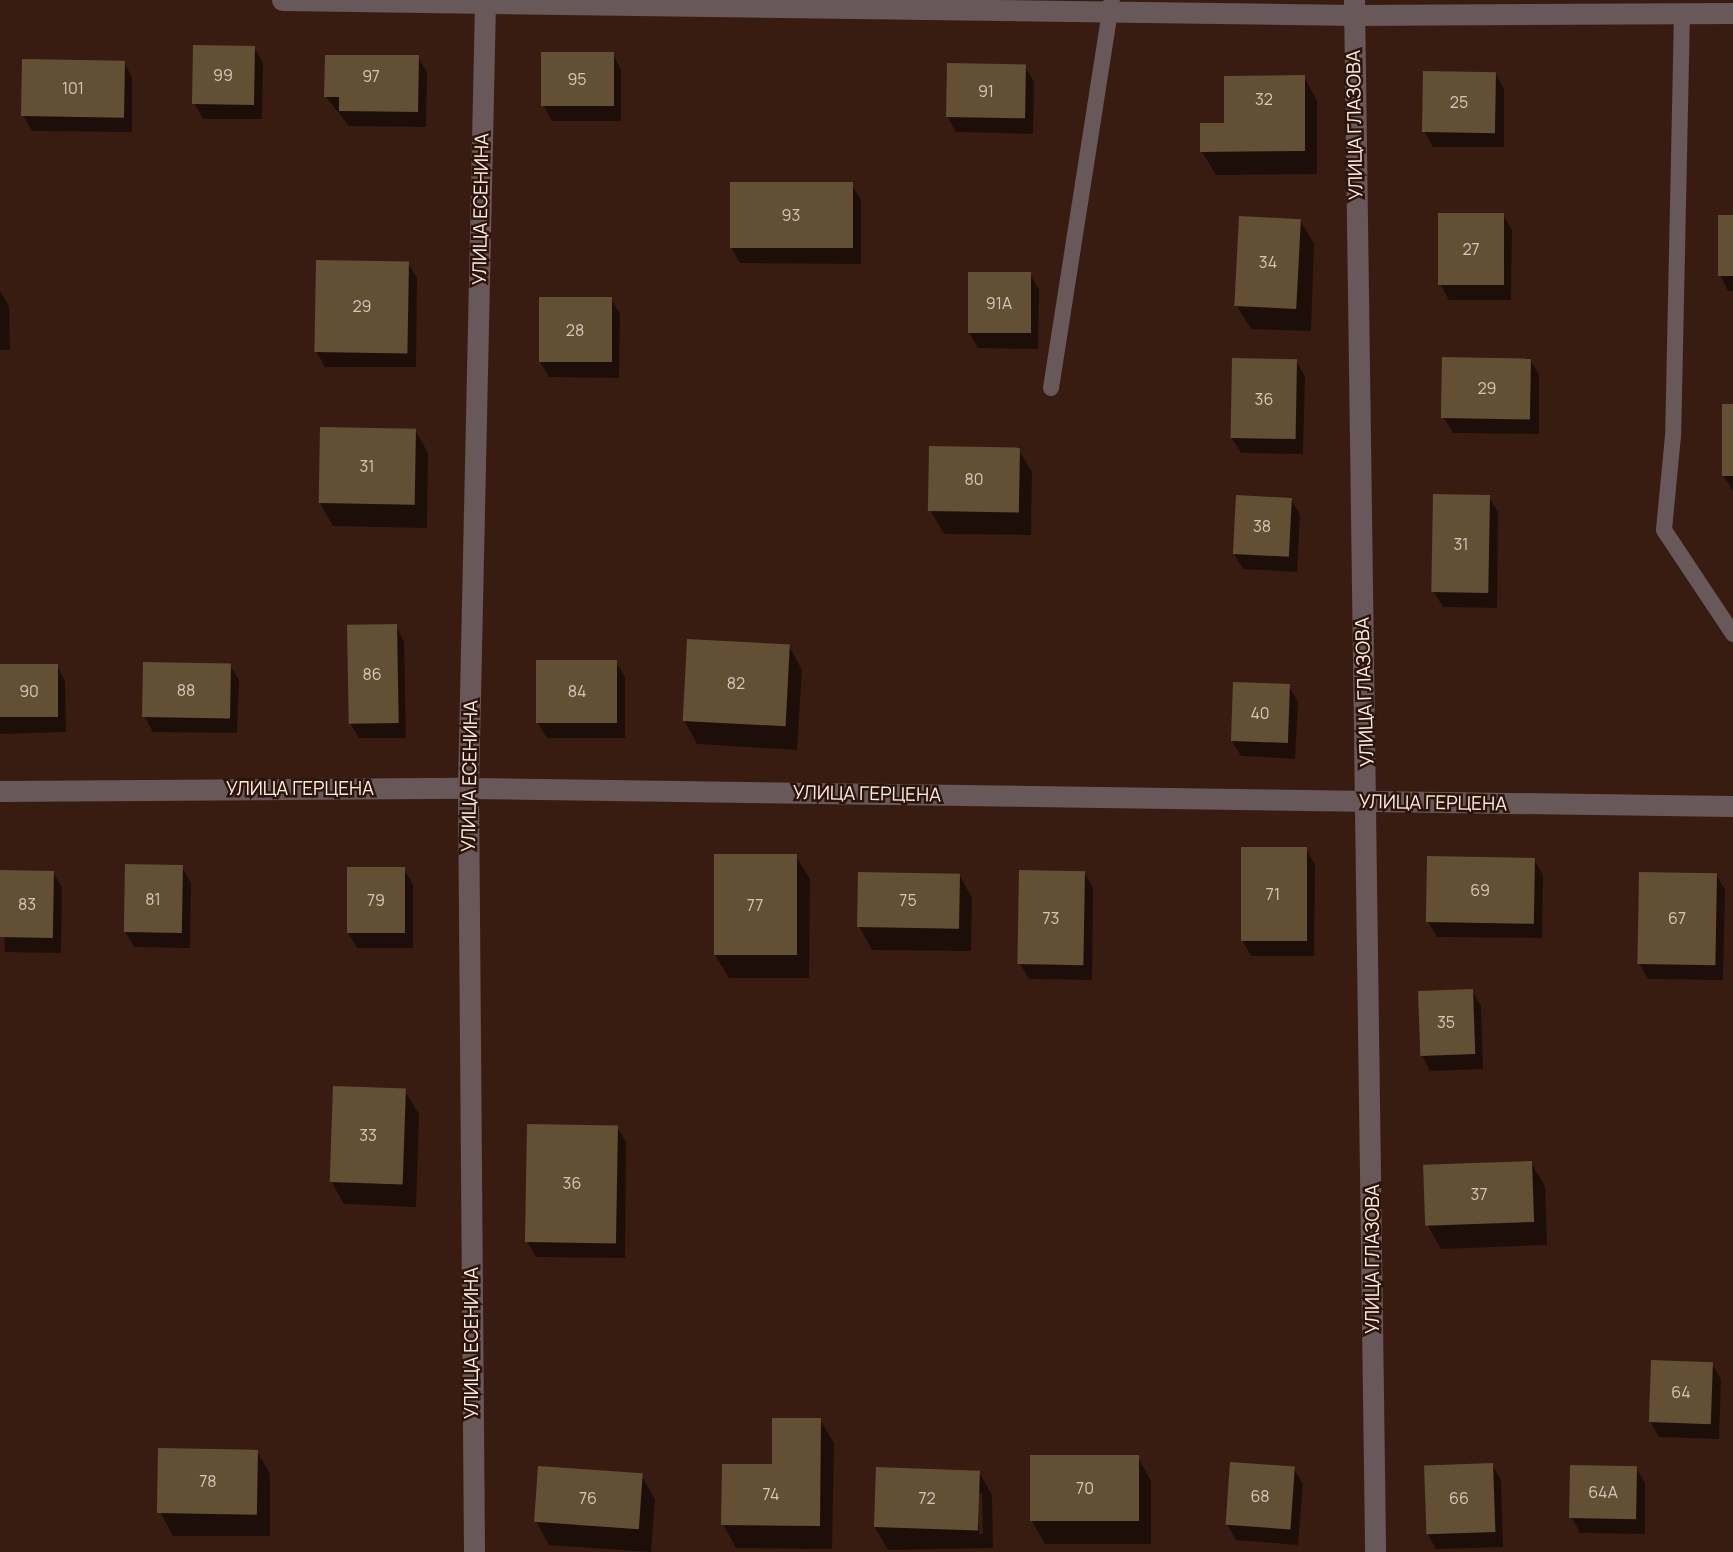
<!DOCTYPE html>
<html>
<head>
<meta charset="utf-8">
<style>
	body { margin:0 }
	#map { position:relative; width:1733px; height:1552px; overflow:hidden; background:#381c11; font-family:Manrope,sans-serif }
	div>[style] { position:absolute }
	.shadow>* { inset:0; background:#0007 }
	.building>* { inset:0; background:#624f34; transform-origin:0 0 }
	.lane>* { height:16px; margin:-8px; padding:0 8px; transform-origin:8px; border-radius:8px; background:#685859 }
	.street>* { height:21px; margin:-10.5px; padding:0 10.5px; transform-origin:10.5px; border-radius:10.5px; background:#685859 }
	span { translate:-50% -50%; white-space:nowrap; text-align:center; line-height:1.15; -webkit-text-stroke:5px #2d1308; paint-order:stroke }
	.number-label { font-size:16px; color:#d6c6ba }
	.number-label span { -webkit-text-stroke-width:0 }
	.street-label { font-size:19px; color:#fdede7 }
</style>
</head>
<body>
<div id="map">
	<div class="shadow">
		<i style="clip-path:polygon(254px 47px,263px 63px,262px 119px,203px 119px,194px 103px)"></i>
		<i style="clip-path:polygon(613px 54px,621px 70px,621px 121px,552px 121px,543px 105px)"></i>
		<i style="clip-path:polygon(418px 57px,427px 72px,426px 127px,349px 126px,326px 97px)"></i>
		<i style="clip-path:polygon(123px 61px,132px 77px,132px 132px,32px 131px,23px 115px)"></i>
		<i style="clip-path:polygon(1025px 67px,1034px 82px,1033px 134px,956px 132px,947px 116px)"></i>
		<i style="clip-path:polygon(1495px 73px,1504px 89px,1504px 147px,1433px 147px,1424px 131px)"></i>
		<i style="clip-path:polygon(1304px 77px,1317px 101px,1317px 174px,1216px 175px,1202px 152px)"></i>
		<i style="clip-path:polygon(852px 185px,861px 200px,861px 264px,740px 263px,731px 247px)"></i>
		<i style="clip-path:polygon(1503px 215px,1512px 230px,1511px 300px,1449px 300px,1440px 284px)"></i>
		<i style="clip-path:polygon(1733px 217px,1733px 291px,1728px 291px,1720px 275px)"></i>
		<i style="clip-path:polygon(1300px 220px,1314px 244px,1311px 331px,1251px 329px,1237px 306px)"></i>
		<i style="clip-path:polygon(408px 263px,417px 278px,416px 367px,325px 367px,316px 351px)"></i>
		<i style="clip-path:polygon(1030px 274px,1039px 290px,1038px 349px,978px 348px,969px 333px)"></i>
		<i style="clip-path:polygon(0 291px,9px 306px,10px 350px,0 350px)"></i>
		<i style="clip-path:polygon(611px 299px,620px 314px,619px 378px,549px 377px,540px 362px)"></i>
		<i style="clip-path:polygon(1530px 359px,1539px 375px,1539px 434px,1453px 433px,1444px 418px)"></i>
		<i style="clip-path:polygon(1296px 361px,1305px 376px,1303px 454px,1241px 453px,1232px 438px)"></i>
		<i style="clip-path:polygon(1733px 406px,1733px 491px,1723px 475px)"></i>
		<i style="clip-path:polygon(415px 430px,428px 453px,427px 528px,333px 526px,320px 503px)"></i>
		<i style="clip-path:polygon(1018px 449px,1032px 472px,1031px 535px,944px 534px,930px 510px)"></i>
		<i style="clip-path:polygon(1489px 497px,1498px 512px,1497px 608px,1443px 607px,1434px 592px)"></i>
		<i style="clip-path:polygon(1291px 499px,1300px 515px,1297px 572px,1243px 569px,1234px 554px)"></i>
		<i style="clip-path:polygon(396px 626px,404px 642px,406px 738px,359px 738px,350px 723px)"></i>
		<i style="clip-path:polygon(789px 646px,802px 670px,797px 750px,697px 744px,684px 720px)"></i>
		<i style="clip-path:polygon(616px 662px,625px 677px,625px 738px,547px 738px,538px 723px)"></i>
		<i style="clip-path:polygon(230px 665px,239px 680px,237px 733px,153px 732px,144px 716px)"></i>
		<i style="clip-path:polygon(57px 666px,65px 681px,66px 732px,0 734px,0 667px)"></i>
		<i style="clip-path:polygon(1289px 686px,1298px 702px,1295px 759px,1241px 756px,1232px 741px)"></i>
		<i style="clip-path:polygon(1306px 849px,1315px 865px,1314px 956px,1251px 956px,1242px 940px)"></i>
		<i style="clip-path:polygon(796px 856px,810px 879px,809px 978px,729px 978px,715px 955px)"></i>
		<i style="clip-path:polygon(1534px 859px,1543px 875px,1542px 938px,1437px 937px,1428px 922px)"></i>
		<i style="clip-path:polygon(182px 867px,191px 883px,190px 948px,134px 947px,125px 931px)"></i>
		<i style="clip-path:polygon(404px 869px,413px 885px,413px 948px,357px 948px,348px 933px)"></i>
		<i style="clip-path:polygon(0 871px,53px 872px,62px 888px,61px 953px,5px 952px)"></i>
		<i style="clip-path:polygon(1084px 872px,1093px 888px,1092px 980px,1029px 979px,1020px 964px)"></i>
		<i style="clip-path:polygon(959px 874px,972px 898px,971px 951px,872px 950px,859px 926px)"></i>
		<i style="clip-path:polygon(1716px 874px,1725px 890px,1723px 980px,1648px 979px,1639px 963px)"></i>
		<i style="clip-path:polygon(1472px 990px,1481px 1006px,1483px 1069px,1430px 1071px,1422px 1055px)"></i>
		<i style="clip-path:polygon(405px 1091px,419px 1114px,416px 1207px,344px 1204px,331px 1181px)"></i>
		<i style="clip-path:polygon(617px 1127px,626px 1142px,625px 1258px,536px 1257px,527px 1241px)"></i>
		<i style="clip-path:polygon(1531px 1163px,1545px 1186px,1547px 1245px,1441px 1249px,1428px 1226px)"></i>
		<i style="clip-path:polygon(1712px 1364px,1721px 1379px,1719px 1439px,1659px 1437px,1650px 1421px)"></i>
		<i style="clip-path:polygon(820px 1420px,834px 1443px,832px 1549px,736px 1548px,723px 1524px)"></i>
		<i style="clip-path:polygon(257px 1451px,270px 1474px,270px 1536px,173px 1536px,160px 1512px)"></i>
		<i style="clip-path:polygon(1138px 1457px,1151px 1481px,1151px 1544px,1045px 1544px,1032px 1521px)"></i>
		<i style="clip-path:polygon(1492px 1465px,1501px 1480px,1503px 1547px,1436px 1549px,1427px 1533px)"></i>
		<i style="clip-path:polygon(1636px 1468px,1645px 1483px,1645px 1534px,1580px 1533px,1572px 1518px)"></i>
		<i style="clip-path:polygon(1294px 1469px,1303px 1484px,1298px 1545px,1236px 1540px,1227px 1524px)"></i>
		<i style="clip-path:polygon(evenodd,979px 1472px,992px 1495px,993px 1548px,888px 1550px,874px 1526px,979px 1472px,978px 1493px,982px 1493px,983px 1534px,979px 1534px,978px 1493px)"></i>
		<i style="clip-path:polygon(641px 1475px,655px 1499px,651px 1552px,549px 1545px,536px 1521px)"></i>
	</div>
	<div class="building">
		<i style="left:193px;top:45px;width:62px;height:59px;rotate:1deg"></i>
		<i style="left:541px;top:52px;width:73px;height:54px"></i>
		<i style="clip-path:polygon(325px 55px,419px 55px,418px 112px,339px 111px,339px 97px,324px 97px)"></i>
		<i style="left:22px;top:59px;width:103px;height:57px;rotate:1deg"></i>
		<i style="left:947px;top:63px;width:79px;height:54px;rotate:1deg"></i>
		<i style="left:1423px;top:71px;width:73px;height:61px;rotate:1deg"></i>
		<i style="clip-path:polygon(1305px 75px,1305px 151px,1200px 152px,1200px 123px,1224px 123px,1224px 76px)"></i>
		<i style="left:730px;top:182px;width:123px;height:66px"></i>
		<i style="left:1438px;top:213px;width:66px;height:72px"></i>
		<i style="left:1718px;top:215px;width:15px;height:61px"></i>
		<i style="left:1239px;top:216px;width:62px;height:90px;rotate:3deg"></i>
		<i style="left:316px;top:260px;width:93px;height:92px;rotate:1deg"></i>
		<i style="left:968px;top:272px;width:63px;height:61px"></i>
		<i style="left:539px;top:297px;width:73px;height:65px"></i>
		<i style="left:1442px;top:357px;width:89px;height:61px;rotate:1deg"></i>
		<i style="left:1232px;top:358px;width:65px;height:80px;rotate:1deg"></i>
		<i style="left:1722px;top:404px;width:11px;height:72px"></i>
		<i style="left:320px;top:427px;width:96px;height:76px;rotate:1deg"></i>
		<i style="left:929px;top:446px;width:91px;height:65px;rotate:1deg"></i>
		<i style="left:1433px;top:494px;width:57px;height:98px;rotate:1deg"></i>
		<i style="left:1236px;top:495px;width:56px;height:59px;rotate:3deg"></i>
		<i style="left:397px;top:624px;width:99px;height:50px;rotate:89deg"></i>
		<i style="left:687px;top:639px;width:103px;height:82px;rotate:3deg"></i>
		<i style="left:536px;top:660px;width:81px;height:63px"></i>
		<i style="left:143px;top:662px;width:88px;height:55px;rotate:1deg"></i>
		<i style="left:58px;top:664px;width:53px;height:58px;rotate:90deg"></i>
		<i style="left:1233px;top:682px;width:57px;height:59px;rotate:2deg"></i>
		<i style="left:1241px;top:847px;width:66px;height:94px"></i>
		<i style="left:714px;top:854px;width:83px;height:101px"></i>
		<i style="left:1427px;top:856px;width:108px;height:66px;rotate:1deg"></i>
		<i style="left:125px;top:864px;width:58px;height:68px;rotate:1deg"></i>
		<i style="left:347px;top:867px;width:58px;height:66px"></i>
		<i style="left:0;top:870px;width:54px;height:67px;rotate:1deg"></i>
		<i style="left:1019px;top:870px;width:66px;height:94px;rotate:1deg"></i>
		<i style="left:858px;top:872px;width:102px;height:55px;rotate:1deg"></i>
		<i style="left:1639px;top:872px;width:78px;height:92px;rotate:1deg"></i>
		<i style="left:1473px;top:989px;width:65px;height:55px;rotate:88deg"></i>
		<i style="left:333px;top:1086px;width:73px;height:96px;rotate:2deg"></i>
		<i style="left:527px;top:1124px;width:91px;height:118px;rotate:1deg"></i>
		<i style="left:1532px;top:1161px;width:61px;height:109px;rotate:88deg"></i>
		<i style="left:1651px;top:1360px;width:62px;height:62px;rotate:2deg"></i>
		<i style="clip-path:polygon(772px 1418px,821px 1418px,820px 1526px,721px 1525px,722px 1464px,772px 1464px)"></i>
		<i style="left:158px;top:1448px;width:100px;height:65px;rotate:1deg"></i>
		<i style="left:1030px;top:1455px;width:109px;height:66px"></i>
		<i style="left:1230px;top:1462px;width:65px;height:63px;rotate:4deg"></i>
		<i style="left:1493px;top:1463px;width:69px;height:69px;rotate:88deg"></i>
		<i style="left:1570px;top:1465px;width:67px;height:53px;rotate:1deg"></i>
		<i style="left:538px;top:1466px;width:105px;height:56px;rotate:4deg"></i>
		<i style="left:876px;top:1467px;width:104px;height:60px;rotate:2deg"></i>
	</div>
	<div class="lane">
		<i style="left:1682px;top:13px;width:423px;rotate:91.2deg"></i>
		<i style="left:1673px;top:436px;width:94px;rotate:95.5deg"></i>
		<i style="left:1664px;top:530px;width:125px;rotate:56.4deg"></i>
		<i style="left:1051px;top:388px;width:393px;rotate:-81.1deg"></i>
	</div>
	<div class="street">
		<i style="left:282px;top:0;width:1072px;rotate:0.8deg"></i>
		<i style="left:1354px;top:15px;width:379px;rotate:-0.3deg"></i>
		<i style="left:1354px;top:0;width:1552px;rotate:89.22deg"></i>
		<i style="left:0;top:791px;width:468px;rotate:-0.4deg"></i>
		<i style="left:468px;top:788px;width:1265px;rotate:0.82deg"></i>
		<i style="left:474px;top:1552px;width:764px;rotate:-90.45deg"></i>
		<i style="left:468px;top:788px;width:788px;rotate:-88.76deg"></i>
	</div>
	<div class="number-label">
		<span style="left:223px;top:75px">99</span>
		<span style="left:371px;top:76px">97</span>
		<span style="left:577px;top:79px">95</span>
		<span style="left:73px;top:88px">101</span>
		<span style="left:986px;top:91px">91</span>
		<span style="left:1264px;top:99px">32</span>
		<span style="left:1459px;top:102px">25</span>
		<span style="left:791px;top:215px">93</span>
		<span style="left:1471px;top:249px">27</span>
		<span style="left:1268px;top:262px">34</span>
		<span style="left:999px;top:303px">91А</span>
		<span style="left:362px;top:306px">29</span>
		<span style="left:575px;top:330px">28</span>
		<span style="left:1487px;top:388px">29</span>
		<span style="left:1264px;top:399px">36</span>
		<span style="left:367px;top:466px">31</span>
		<span style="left:974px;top:479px">80</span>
		<span style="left:1262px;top:526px">38</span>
		<span style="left:1461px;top:544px">31</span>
		<span style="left:372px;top:674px">86</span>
		<span style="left:736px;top:683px">82</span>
		<span style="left:186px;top:690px">88</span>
		<span style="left:29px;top:691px">90</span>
		<span style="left:577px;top:691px">84</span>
		<span style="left:1260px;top:713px">40</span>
		<span style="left:1480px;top:890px">69</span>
		<span style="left:1273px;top:894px">71</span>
		<span style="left:153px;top:899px">81</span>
		<span style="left:376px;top:900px">79</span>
		<span style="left:908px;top:900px">75</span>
		<span style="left:27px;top:904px">83</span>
		<span style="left:755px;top:905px">77</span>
		<span style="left:1051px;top:918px">73</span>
		<span style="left:1677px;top:918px">67</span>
		<span style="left:1446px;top:1022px">35</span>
		<span style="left:368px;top:1135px">33</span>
		<span style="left:572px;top:1183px">36</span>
		<span style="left:1479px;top:1194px">37</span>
		<span style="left:1681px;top:1392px">64</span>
		<span style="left:208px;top:1481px">78</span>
		<span style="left:1085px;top:1488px">70</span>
		<span style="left:1603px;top:1492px">64А</span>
		<span style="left:771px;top:1494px">74</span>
		<span style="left:1260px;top:1496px">68</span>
		<span style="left:588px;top:1498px">76</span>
		<span style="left:927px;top:1498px">72</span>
		<span style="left:1459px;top:1498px">66</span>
	</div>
	<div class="street-label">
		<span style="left:1355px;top:125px;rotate:-91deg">УЛИЦА ГЛАЗОВА</span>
		<span style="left:481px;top:209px;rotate:-89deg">УЛИЦА ЕСЕНИНА</span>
		<span style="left:1365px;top:692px;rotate:-92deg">УЛИЦА ГЛАЗОВА</span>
		<span style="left:470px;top:776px;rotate:-89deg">УЛИЦА ЕСЕНИНА</span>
		<span style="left:300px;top:789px">УЛИЦА ГЕРЦЕНА</span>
		<span style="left:867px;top:794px;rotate:1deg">УЛИЦА ГЕРЦЕНА</span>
		<span style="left:1433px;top:803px;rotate:1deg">УЛИЦА ГЕРЦЕНА</span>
		<span style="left:1373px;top:1259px;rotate:-90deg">УЛИЦА ГЛАЗОВА</span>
		<span style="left:472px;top:1343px;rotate:-90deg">УЛИЦА ЕСЕНИНА</span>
	</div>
</div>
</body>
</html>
